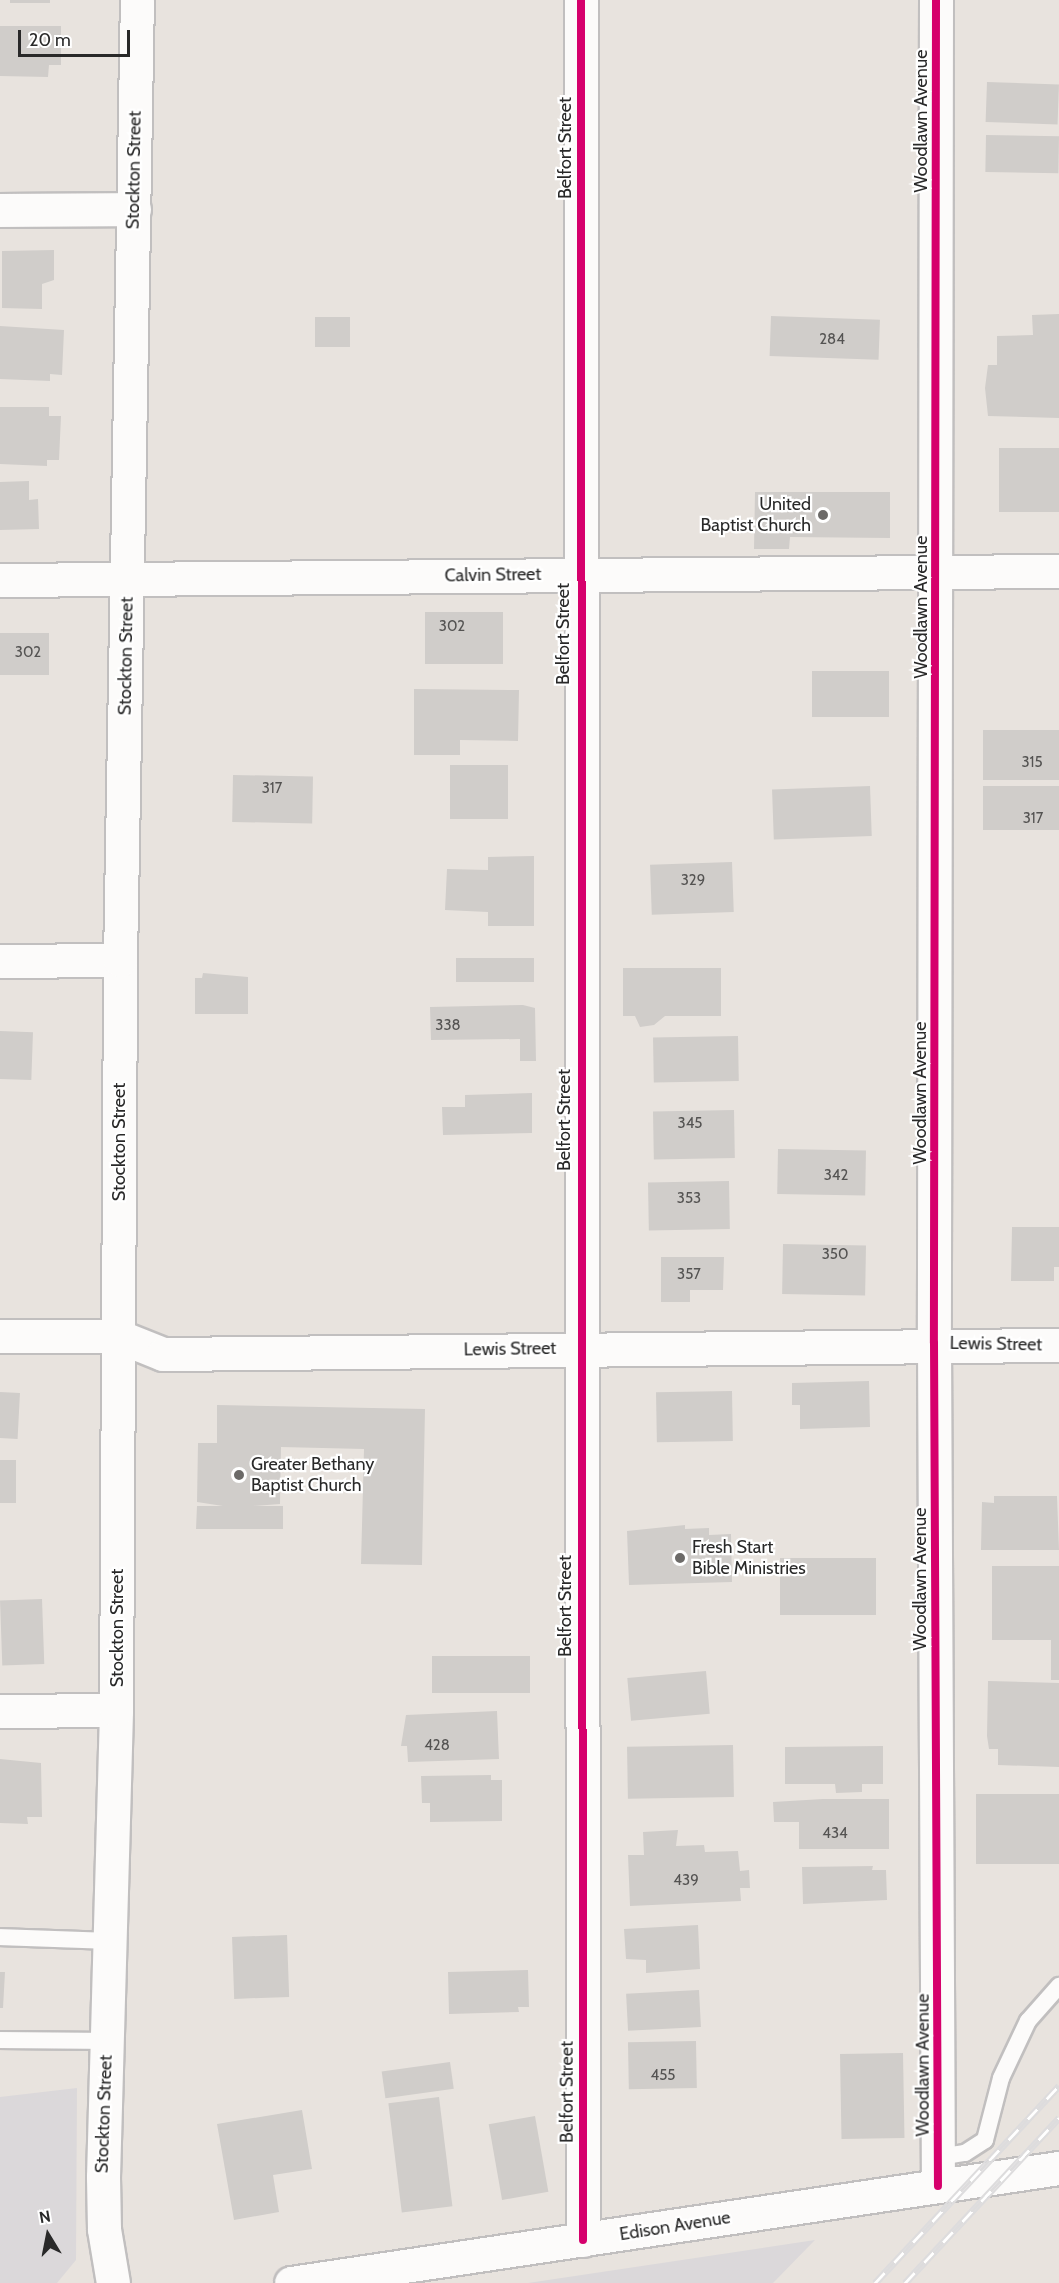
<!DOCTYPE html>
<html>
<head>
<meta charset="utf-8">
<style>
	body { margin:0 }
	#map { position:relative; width:1059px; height:2283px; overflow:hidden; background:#e8e3de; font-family:Cabin,sans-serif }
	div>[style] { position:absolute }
	.industrial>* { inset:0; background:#dbd8da }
	.building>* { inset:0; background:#d0cdca; transform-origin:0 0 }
	.roads { filter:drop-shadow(2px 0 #c1bfbf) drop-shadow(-2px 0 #c1bfbf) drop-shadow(0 2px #c1bfbf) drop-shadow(0 -2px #c1bfbf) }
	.service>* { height:16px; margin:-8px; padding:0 8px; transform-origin:8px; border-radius:8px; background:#fcfbfa }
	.minor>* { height:33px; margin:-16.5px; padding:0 16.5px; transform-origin:16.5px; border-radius:16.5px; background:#fcfbfa }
	.secondary>* { height:33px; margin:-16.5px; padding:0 16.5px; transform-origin:16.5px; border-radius:16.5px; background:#fcfbfa }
	.rail>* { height:7px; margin-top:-3.5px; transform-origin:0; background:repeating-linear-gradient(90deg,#fff 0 14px,#dddcdd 0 28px); box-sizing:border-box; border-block:2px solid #dddcdd }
	.cycleway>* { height:8px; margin:-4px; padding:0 4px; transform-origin:4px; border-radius:4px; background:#d6006c }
	.dots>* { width:16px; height:16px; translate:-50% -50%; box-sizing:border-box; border:3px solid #fff; border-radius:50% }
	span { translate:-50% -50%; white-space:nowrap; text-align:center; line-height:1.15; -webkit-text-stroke:4.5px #fff; paint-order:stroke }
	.number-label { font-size:15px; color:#545352 }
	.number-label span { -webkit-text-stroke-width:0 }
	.street-label { font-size:18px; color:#292929 }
	.poi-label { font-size:18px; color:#292929 }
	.right { translate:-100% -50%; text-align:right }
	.left { translate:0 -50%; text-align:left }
	.north { position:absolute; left:18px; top:2205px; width:60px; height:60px; -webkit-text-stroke:4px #fff; paint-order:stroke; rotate:350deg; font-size:16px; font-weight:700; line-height:24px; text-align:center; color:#292929 }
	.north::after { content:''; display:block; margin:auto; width:21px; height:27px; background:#292929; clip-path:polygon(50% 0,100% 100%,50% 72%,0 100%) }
	.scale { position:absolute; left:18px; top:30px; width:112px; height:27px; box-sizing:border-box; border:3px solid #292929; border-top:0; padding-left:8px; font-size:18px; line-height:21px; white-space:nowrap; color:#292929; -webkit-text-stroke:4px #fff; paint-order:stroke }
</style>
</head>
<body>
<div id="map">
	<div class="industrial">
		<i style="clip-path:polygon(77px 2088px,76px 2260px,57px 2283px,0 2283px,0 2097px)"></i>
		<i style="clip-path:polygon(815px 2240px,773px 2283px,528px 2283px)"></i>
	</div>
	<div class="building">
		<i style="left:10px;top:0;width:40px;height:3px"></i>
		<i style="clip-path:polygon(0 26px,61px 26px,61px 65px,49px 65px,48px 77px,0 76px)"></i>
		<i style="left:987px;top:82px;width:72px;height:40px;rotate:2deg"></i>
		<i style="left:986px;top:135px;width:73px;height:37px;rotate:1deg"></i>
		<i style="clip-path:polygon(54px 250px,54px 280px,42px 284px,42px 309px,2px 308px,2px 251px)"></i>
		<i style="clip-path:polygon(1059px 314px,1059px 418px,988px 416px,985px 388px,988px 365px,997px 365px,997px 336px,1033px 335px,1032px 315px)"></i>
		<i style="left:771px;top:316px;width:109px;height:40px;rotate:2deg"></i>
		<i style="left:315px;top:317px;width:35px;height:30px"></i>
		<i style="clip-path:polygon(0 326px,64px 330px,62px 375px,50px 374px,50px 381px,0 379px)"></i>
		<i style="clip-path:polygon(0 407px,49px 407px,49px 416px,61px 416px,59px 460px,47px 460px,47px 466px,0 464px)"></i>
		<i style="left:1059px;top:448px;width:64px;height:60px;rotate:90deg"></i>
		<i style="clip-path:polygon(29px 481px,29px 500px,38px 499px,39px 529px,0 530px,0 482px)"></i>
		<i style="clip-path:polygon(755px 492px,890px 492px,890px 538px,790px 537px,789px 549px,754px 549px)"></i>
		<i style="left:503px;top:612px;width:52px;height:78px;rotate:90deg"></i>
		<i style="left:0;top:633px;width:49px;height:42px"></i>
		<i style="left:812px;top:671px;width:77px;height:46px"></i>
		<i style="clip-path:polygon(414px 689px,519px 690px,518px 741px,460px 740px,460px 755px,414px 755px)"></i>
		<i style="left:1059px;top:730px;width:50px;height:76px;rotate:90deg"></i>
		<i style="left:508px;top:765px;width:54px;height:58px;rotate:90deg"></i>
		<i style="left:233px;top:775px;width:80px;height:47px;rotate:1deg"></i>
		<i style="left:870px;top:786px;width:50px;height:98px;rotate:88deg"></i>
		<i style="left:1059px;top:786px;width:44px;height:76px;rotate:90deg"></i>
		<i style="clip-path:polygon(534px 856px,534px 926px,488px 926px,488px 912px,445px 910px,447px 869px,488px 870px,488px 857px)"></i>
		<i style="left:732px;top:862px;width:50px;height:82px;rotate:88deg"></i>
		<i style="left:534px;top:958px;width:24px;height:78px;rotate:90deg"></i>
		<i style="clip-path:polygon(623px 968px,721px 968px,721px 1016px,665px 1016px,654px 1025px,640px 1027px,635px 1016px,623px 1016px)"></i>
		<i style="clip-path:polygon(203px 973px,248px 977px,248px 1014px,195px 1014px,195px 978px,202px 978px)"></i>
		<i style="clip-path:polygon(523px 1005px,535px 1008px,536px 1061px,520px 1061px,520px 1039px,431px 1040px,430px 1007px)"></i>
		<i style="left:0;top:1031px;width:33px;height:48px;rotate:2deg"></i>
		<i style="left:738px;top:1036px;width:45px;height:85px;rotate:89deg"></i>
		<i style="clip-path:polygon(532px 1093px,532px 1133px,443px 1135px,442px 1107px,465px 1107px,465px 1095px)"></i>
		<i style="left:734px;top:1110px;width:48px;height:81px;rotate:89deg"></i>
		<i style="left:778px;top:1149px;width:88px;height:45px;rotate:1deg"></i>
		<i style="left:729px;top:1181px;width:48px;height:81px;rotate:89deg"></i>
		<i style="clip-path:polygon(1012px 1227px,1059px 1227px,1059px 1267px,1054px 1267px,1054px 1281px,1011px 1281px)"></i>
		<i style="left:783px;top:1244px;width:83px;height:50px;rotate:1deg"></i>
		<i style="clip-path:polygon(661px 1257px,724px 1257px,723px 1290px,690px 1290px,690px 1302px,661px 1302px)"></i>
		<i style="clip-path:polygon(869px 1381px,870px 1427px,800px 1429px,800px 1405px,792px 1405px,792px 1383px)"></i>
		<i style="left:732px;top:1391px;width:50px;height:76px;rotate:89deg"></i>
		<i style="left:0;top:1392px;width:20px;height:46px;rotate:3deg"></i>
		<i style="clip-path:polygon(217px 1405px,425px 1409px,422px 1565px,361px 1564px,364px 1449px,281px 1447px,280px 1504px,253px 1506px,283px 1506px,283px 1529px,196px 1529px,197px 1506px,223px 1506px,197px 1502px,198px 1443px,217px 1443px)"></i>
		<i style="left:0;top:1460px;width:16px;height:43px"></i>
		<i style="clip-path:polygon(994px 1496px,1057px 1496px,1059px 1550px,981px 1550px,982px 1502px,994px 1503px)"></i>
		<i style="clip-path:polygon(685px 1525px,685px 1529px,709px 1528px,709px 1535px,731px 1534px,732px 1582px,629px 1585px,627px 1531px)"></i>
		<i style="left:876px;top:1558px;width:57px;height:96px;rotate:90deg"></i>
		<i style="clip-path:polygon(992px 1566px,1059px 1566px,1059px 1680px,1051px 1680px,1051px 1640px,992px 1640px)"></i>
		<i style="left:42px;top:1599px;width:65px;height:42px;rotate:88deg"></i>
		<i style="left:530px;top:1656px;width:37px;height:98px;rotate:90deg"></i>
		<i style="left:706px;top:1671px;width:43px;height:79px;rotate:85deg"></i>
		<i style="clip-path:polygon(988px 1681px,1059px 1683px,1059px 1767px,998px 1765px,998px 1749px,989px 1749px,987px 1736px)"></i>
		<i style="clip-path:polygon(497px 1711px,499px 1759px,408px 1762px,407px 1746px,401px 1746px,406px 1715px)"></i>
		<i style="left:733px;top:1745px;width:52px;height:106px;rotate:89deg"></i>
		<i style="clip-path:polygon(883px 1746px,883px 1784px,862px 1784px,862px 1792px,836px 1793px,835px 1784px,785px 1784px,785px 1747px)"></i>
		<i style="clip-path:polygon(0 1759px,41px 1763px,42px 1817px,27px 1817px,28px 1824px,0 1823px)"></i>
		<i style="clip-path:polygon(491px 1775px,491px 1780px,502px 1780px,502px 1821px,430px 1822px,430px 1803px,422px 1803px,421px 1776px)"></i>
		<i style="left:976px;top:1794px;width:83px;height:70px"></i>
		<i style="clip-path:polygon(823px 1799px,889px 1799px,889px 1849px,799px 1849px,799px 1822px,774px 1822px,773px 1802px)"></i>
		<i style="clip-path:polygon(678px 1830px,676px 1846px,704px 1845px,705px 1852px,738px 1851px,740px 1871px,749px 1870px,750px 1888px,740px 1888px,741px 1901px,630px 1906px,628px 1855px,644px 1855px,643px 1832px)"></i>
		<i style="clip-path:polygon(873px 1866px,872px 1870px,886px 1870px,887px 1900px,803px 1904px,802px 1867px)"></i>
		<i style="clip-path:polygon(698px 1925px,700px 1969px,646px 1973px,646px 1960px,626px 1959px,624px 1929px)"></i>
		<i style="left:287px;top:1935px;width:62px;height:55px;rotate:88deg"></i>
		<i style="clip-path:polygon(528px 1970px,529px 2007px,518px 2007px,519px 2012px,449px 2014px,448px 1972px)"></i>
		<i style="clip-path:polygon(0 1972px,5px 1972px,3px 2008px,0 2008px)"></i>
		<i style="left:699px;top:1990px;width:37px;height:73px;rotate:87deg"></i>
		<i style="left:696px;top:2041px;width:47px;height:68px;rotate:89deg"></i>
		<i style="left:903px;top:2053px;width:85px;height:63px;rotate:89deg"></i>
		<i style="left:450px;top:2062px;width:27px;height:69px;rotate:82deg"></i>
		<i style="left:439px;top:2097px;width:110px;height:51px;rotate:83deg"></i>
		<i style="clip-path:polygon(302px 2110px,312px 2169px,273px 2175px,279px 2212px,234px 2220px,217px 2124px)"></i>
		<i style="left:535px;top:2116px;width:77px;height:47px;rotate:80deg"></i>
	</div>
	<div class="roads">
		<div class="service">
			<i style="left:0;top:1937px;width:110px;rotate:2.1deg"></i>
			<i style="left:0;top:2040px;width:106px;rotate:0.5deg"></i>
			<i style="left:939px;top:2157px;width:26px;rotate:-9deg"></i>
			<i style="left:965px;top:2153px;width:24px;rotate:-33deg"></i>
			<i style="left:985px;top:2140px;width:64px;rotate:-75.5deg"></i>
			<i style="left:1001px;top:2078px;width:63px;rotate:-64.7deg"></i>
			<i style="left:1028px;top:2021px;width:47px;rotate:-48.5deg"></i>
		</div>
		<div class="minor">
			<i style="left:581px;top:0;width:2240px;rotate:89.95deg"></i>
			<i style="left:936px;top:0;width:1343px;rotate:90.09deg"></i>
			<i style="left:934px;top:1343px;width:843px;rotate:89.73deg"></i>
			<i style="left:0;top:210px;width:134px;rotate:-0.4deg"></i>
			<i style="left:0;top:580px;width:1059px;rotate:-0.49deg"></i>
			<i style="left:0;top:961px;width:120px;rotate:-0.5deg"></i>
			<i style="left:0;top:1336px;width:118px"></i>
			<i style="left:118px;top:1336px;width:48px;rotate:21.8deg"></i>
			<i style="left:163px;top:1354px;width:896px;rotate:-0.58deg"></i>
			<i style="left:0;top:1711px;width:116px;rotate:-0.5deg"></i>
		</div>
		<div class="secondary">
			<i style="left:113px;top:2283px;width:55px;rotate:-99.5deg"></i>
			<i style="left:104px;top:2229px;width:52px;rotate:-91.1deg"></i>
			<i style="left:103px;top:2177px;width:467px;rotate:-88.4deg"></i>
			<i style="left:116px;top:1710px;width:750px;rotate:-89.69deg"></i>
			<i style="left:120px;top:960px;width:960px;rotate:-88.99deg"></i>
			<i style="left:291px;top:2283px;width:777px;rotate:-8.52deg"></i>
		</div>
	</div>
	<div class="rail">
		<i style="left:875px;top:2283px;width:270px;rotate:-47deg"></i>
		<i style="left:905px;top:2283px;width:226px;rotate:-47deg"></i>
	</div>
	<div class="cycleway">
		<i style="left:581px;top:0;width:2240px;rotate:89.95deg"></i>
		<i style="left:936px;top:0;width:1343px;rotate:90.09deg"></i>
		<i style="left:934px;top:1343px;width:843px;rotate:89.73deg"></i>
	</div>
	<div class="dots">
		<i style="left:823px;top:515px;background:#6c6a68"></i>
		<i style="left:239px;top:1475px;background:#6c6a68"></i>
		<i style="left:680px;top:1558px;background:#6c6a68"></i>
	</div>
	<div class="number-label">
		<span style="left:832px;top:340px">284</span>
		<span style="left:452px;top:627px">302</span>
		<span style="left:28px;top:653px">302</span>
		<span style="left:1032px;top:763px">315</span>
		<span style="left:272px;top:789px">317</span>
		<span style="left:1033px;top:819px">317</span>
		<span style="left:693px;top:881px">329</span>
		<span style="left:448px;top:1026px">338</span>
		<span style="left:690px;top:1124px">345</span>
		<span style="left:836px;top:1176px">342</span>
		<span style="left:689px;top:1199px">353</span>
		<span style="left:835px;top:1255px">350</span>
		<span style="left:689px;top:1275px">357</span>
		<span style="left:437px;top:1746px">428</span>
		<span style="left:835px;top:1834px">434</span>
		<span style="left:686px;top:1881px">439</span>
		<span style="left:663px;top:2076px">455</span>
	</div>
	<div class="street-label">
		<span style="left:921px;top:121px;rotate:-90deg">Woodlawn Avenue</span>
		<span style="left:565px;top:148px;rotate:-90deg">Belfort Street</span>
		<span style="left:134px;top:170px;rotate:-89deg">Stockton Street</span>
		<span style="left:493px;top:575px;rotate:-1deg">Calvin Street</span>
		<span style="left:921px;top:607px;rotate:-90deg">Woodlawn Avenue</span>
		<span style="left:563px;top:634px;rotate:-90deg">Belfort Street</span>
		<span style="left:126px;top:656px;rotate:-89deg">Stockton Street</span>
		<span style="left:920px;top:1093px;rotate:-90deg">Woodlawn Avenue</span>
		<span style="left:564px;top:1120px;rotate:-90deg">Belfort Street</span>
		<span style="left:119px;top:1142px;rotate:-90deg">Stockton Street</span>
		<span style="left:996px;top:1344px;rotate:1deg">Lewis Street</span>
		<span style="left:510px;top:1349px;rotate:-1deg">Lewis Street</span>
		<span style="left:920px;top:1579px;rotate:-90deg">Woodlawn Avenue</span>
		<span style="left:565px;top:1606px;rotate:-90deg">Belfort Street</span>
		<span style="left:117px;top:1628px;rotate:-90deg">Stockton Street</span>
		<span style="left:923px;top:2065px;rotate:-90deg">Woodlawn Avenue</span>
		<span style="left:567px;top:2092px;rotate:-90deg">Belfort Street</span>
		<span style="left:104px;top:2114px;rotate:-88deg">Stockton Street</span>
		<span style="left:675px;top:2226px;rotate:-9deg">Edison Avenue</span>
	</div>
	<div class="poi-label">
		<span class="right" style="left:811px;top:515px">United<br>Baptist Church</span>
		<span class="left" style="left:251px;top:1475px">Greater Bethany<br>Baptist Church</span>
		<span class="left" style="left:692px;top:1558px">Fresh Start<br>Bible Ministries</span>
	</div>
	<div class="north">N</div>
	<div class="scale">20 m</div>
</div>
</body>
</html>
